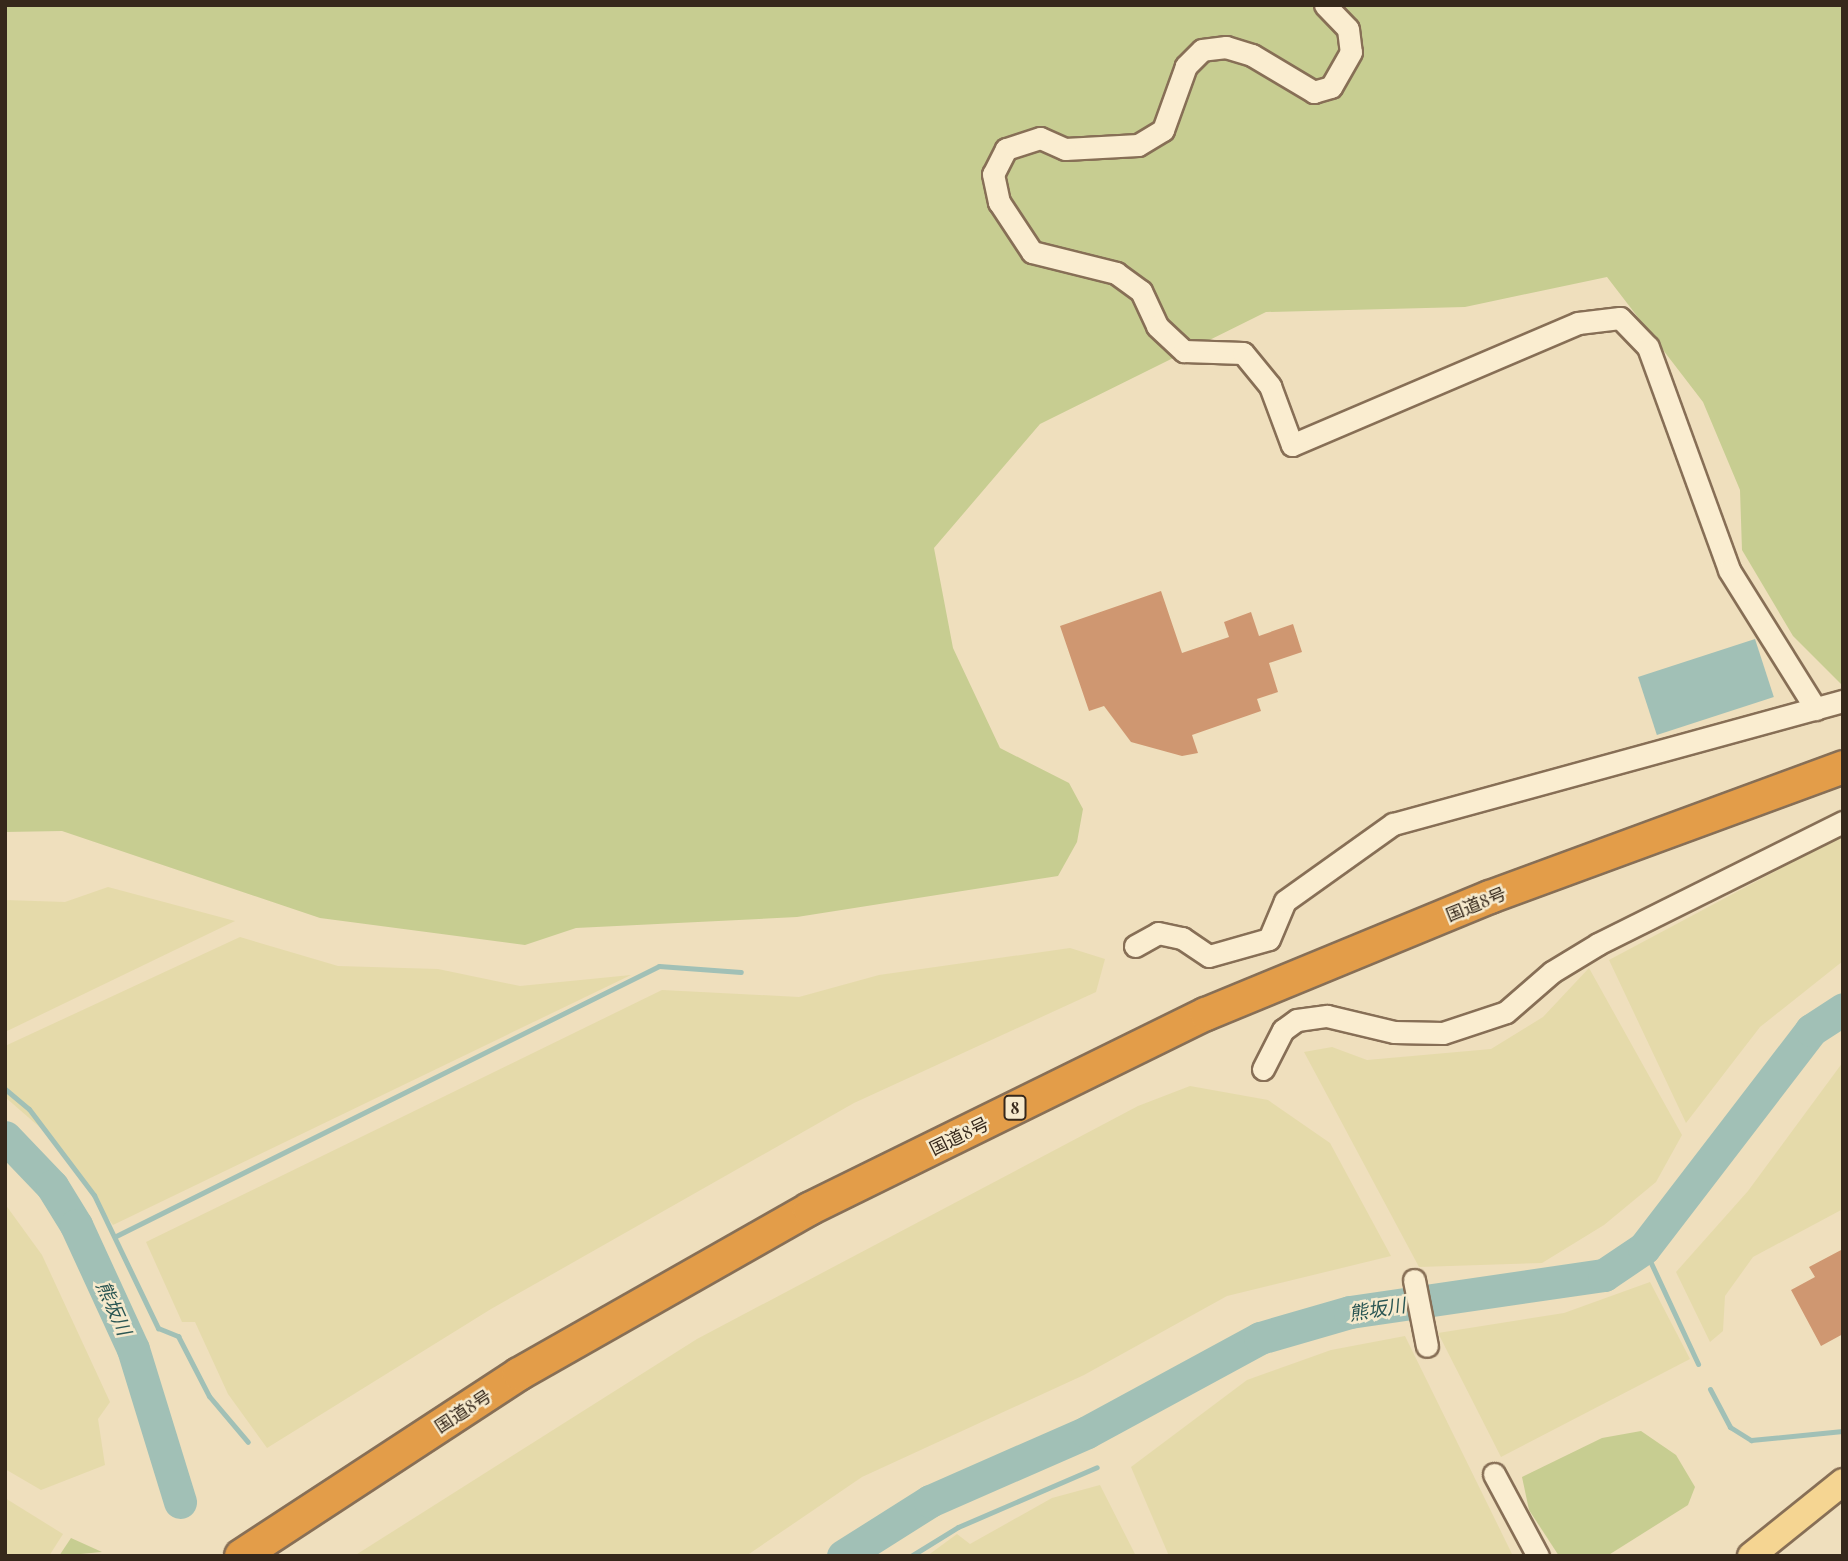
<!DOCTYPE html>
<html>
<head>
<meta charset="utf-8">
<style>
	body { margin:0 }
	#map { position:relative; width:1848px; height:1561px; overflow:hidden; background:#efdfbd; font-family:"Playfair Display","Noto Sans JP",serif }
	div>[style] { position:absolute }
	.farmland>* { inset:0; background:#e5daaa }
	.green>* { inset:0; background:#c7cd91 }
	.water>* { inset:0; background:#a1c0b6; transform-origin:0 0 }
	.stream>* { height:5px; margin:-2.5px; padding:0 2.5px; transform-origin:2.5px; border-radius:2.5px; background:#a1c0b6 }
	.river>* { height:33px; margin:-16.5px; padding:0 16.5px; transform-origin:16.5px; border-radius:16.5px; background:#a1c0b6 }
	.building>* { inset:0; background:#cf9771 }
	.roads { filter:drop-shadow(2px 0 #876f56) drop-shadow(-2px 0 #876f56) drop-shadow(0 2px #876f56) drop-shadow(0 -2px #876f56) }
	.minor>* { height:21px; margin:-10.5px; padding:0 10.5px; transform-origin:10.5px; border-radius:10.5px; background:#faedd0 }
	.major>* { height:26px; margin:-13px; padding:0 13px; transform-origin:13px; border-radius:13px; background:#f5d592 }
	.highway>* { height:32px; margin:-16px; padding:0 16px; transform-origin:16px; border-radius:16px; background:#e39d49 }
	span { translate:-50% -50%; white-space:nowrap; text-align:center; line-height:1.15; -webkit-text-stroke:5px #f6eacd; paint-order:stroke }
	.shield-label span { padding:2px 5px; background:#f6eacd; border:2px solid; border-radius:5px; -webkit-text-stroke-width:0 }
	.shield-label { font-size:16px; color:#36281b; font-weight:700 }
	.street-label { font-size:18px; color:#36281b }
	.water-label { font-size:19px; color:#2a5653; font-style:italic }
	.frame { position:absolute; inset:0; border:7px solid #36281b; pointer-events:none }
</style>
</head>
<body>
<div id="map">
	<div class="farmland">
		<i style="clip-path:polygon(1843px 835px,1843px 961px,1760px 1027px,1686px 1123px,1609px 960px)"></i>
		<i style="clip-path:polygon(108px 887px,235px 921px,5px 1032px,5px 900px,65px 902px)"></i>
		<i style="clip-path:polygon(240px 937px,338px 966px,438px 969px,520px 986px,631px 975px,113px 1225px,51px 1137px,5px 1097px,5px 1046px)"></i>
		<i style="clip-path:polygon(1070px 948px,1105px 959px,1096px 992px,854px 1103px,491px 1309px,267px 1448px,228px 1394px,195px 1322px,182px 1322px,146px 1242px,662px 990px,799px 997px,879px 975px)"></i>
		<i style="clip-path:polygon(1589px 968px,1682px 1135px,1656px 1182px,1604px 1225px,1542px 1263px,1419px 1267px,1304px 1052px,1332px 1047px,1367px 1060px,1491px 1049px,1543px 1017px)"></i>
		<i style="clip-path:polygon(1843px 1062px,1843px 1209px,1753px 1257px,1725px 1296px,1723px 1331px,1710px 1342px,1676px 1272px,1748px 1191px)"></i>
		<i style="clip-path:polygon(1190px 1086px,1268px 1100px,1330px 1143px,1391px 1256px,1227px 1296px,1084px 1375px,862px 1477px,746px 1556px,354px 1556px,697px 1339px,1138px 1106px)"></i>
		<i style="clip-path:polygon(5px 1204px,42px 1255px,110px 1402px,98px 1419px,105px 1465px,41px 1490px,5px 1469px)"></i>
		<i style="clip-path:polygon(1650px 1282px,1690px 1359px,1501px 1457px,1438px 1333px,1564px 1313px)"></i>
		<i style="clip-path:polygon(1405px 1336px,1513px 1556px,1169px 1556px,1131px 1467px,1247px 1380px,1331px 1350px)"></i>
		<i style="clip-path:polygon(1100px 1485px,1136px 1556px,927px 1556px,957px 1534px,970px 1544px,1052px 1498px)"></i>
		<i style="clip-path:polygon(5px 1498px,63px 1534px,49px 1556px,5px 1556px)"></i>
	</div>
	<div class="green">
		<i style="clip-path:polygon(5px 5px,1843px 5px,1843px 686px,1793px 636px,1742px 550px,1740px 490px,1703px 402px,1607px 277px,1465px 307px,1266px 312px,1040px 424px,934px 548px,953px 648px,1000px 748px,1069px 783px,1083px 809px,1077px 842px,1058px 876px,797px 917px,576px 928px,525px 945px,320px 918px,62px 831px,5px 832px)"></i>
		<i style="clip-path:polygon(1641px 1431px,1676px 1455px,1695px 1487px,1688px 1505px,1607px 1556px,1559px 1556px,1529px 1510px,1522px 1477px,1602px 1438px)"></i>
		<i style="clip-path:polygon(71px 1538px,102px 1552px,59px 1556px)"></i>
	</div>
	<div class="water">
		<i style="left:1755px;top:639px;width:61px;height:123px;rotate:72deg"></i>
	</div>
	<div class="stream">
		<i style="left:5px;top:1089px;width:31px;rotate:40deg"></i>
		<i style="left:29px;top:1109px;width:108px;rotate:52.9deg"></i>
		<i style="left:94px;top:1195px;width:148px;rotate:64.3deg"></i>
		<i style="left:158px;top:1328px;width:22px;rotate:22deg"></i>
		<i style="left:178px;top:1336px;width:68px;rotate:62.7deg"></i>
		<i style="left:209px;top:1396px;width:60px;rotate:49.7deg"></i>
		<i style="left:116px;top:1236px;width:606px;rotate:-26.44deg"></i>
		<i style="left:659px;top:966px;width:82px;rotate:4.2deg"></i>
		<i style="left:1644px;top:1248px;width:128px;rotate:65deg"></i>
		<i style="left:1710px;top:1389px;width:43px;rotate:62.2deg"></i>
		<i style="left:1730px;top:1427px;width:25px;rotate:32deg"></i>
		<i style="left:1751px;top:1440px;width:92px;rotate:-5.6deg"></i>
		<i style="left:911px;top:1556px;width:55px;rotate:-31.7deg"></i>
		<i style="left:958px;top:1527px;width:151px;rotate:-23.3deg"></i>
	</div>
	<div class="river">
		<i style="left:5px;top:1137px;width:68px;rotate:46.2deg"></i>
		<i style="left:52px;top:1186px;width:46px;rotate:58.4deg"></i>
		<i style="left:76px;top:1225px;width:136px;rotate:65.3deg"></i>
		<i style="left:133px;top:1349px;width:160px;rotate:72.9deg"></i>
		<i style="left:843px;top:1556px;width:103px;rotate:-32.3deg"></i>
		<i style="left:930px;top:1501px;width:171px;rotate:-23.7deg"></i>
		<i style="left:1087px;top:1432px;width:197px;rotate:-28.5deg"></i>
		<i style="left:1260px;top:1338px;width:94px;rotate:-16.1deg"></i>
		<i style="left:1350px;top:1312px;width:257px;rotate:-8.3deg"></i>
		<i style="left:1604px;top:1275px;width:48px;rotate:-34deg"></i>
		<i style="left:1644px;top:1248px;width:275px;rotate:-52.5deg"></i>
		<i style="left:1811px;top:1030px;width:38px;rotate:-33deg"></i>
	</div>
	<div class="building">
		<i style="clip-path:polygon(1161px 591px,1182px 653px,1229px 637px,1224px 622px,1251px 612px,1259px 636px,1293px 624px,1302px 652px,1269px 663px,1278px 692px,1257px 699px,1261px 711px,1192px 735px,1198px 753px,1182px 756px,1131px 742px,1104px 706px,1089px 711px,1060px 626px)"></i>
		<i style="clip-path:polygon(1843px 1249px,1843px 1334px,1821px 1346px,1791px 1290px,1815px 1277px,1809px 1267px)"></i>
	</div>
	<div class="roads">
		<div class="minor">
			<i style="left:1325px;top:5px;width:33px;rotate:46deg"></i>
			<i style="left:1348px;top:29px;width:23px;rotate:83deg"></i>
			<i style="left:1351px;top:52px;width:40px;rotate:119.7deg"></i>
			<i style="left:1331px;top:87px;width:18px;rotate:164deg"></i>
			<i style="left:1314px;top:92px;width:72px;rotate:-149.2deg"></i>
			<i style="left:1252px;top:55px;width:27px;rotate:-163deg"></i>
			<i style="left:1226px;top:47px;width:24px;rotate:173deg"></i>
			<i style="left:1202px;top:50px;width:23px;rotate:135deg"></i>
			<i style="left:1186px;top:66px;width:68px;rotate:109.8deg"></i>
			<i style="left:1163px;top:130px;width:29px;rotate:149deg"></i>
			<i style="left:1138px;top:145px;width:73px;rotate:176.9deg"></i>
			<i style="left:1065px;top:149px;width:27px;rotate:-156deg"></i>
			<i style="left:1040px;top:138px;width:36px;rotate:162deg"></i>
			<i style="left:1006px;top:149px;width:28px;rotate:117deg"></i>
			<i style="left:993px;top:174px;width:29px;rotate:78deg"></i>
			<i style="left:999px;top:202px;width:60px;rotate:56.6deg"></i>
			<i style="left:1032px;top:252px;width:87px;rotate:14deg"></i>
			<i style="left:1116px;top:273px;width:31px;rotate:36deg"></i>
			<i style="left:1141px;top:291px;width:38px;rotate:65deg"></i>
			<i style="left:1157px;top:326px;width:37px;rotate:43deg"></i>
			<i style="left:1184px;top:351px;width:59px;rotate:1.9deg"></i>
			<i style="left:1243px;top:353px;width:43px;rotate:50.7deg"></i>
			<i style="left:1270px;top:386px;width:63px;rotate:69.6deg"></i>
			<i style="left:1292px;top:445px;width:311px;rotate:-23.1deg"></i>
			<i style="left:1578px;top:323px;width:42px;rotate:-6.8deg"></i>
			<i style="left:1620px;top:318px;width:40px;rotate:46deg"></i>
			<i style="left:1648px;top:347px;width:237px;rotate:70deg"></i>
			<i style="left:1729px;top:570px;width:164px;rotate:58deg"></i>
			<i style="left:1135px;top:946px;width:26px;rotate:-29deg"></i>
			<i style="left:1158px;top:933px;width:25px;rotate:12deg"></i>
			<i style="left:1182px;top:938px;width:32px;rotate:34deg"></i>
			<i style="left:1209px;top:956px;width:62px;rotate:-15.8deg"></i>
			<i style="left:1269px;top:939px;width:41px;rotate:-67.2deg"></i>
			<i style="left:1285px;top:901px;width:133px;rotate:-35.5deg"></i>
			<i style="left:1393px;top:824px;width:467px;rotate:-15.3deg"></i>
			<i style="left:1263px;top:1069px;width:44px;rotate:-62.9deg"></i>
			<i style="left:1283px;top:1030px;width:17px;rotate:-36deg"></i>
			<i style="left:1297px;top:1020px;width:30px;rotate:-8deg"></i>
			<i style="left:1327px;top:1016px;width:69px;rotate:13.4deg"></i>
			<i style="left:1394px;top:1032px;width:49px;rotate:1.2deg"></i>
			<i style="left:1443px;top:1033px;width:66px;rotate:-18.4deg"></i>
			<i style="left:1506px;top:1012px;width:61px;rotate:-41deg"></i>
			<i style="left:1552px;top:972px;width:54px;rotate:-31.3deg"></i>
			<i style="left:1598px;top:944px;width:274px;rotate:-26.5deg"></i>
			<i style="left:1414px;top:1280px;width:67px;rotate:78.9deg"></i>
			<i style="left:1494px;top:1474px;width:93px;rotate:61.8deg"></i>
		</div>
		<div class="major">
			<i style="left:1751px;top:1556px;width:118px;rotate:-38.8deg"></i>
		</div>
		<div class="highway">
			<i style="left:241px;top:1556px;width:332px;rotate:-33.2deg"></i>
			<i style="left:519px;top:1374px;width:334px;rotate:-29.6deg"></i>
			<i style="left:809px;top:1209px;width:442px;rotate:-26.2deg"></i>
			<i style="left:1206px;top:1014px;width:307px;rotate:-22.4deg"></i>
			<i style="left:1490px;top:897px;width:376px;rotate:-20.2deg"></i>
		</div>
	</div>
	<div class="shield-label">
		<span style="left:1015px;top:1108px">8</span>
	</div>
	<div class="street-label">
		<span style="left:1476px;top:904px;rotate:-22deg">国道8号</span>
		<span style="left:959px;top:1136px;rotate:-26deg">国道8号</span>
		<span style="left:463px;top:1411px;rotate:-33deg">国道8号</span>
	</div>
	<div class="water-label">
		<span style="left:114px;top:1308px;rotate:66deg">熊坂川</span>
		<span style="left:1377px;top:1309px;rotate:-9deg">熊坂川</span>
	</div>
	<div class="frame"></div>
</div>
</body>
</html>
